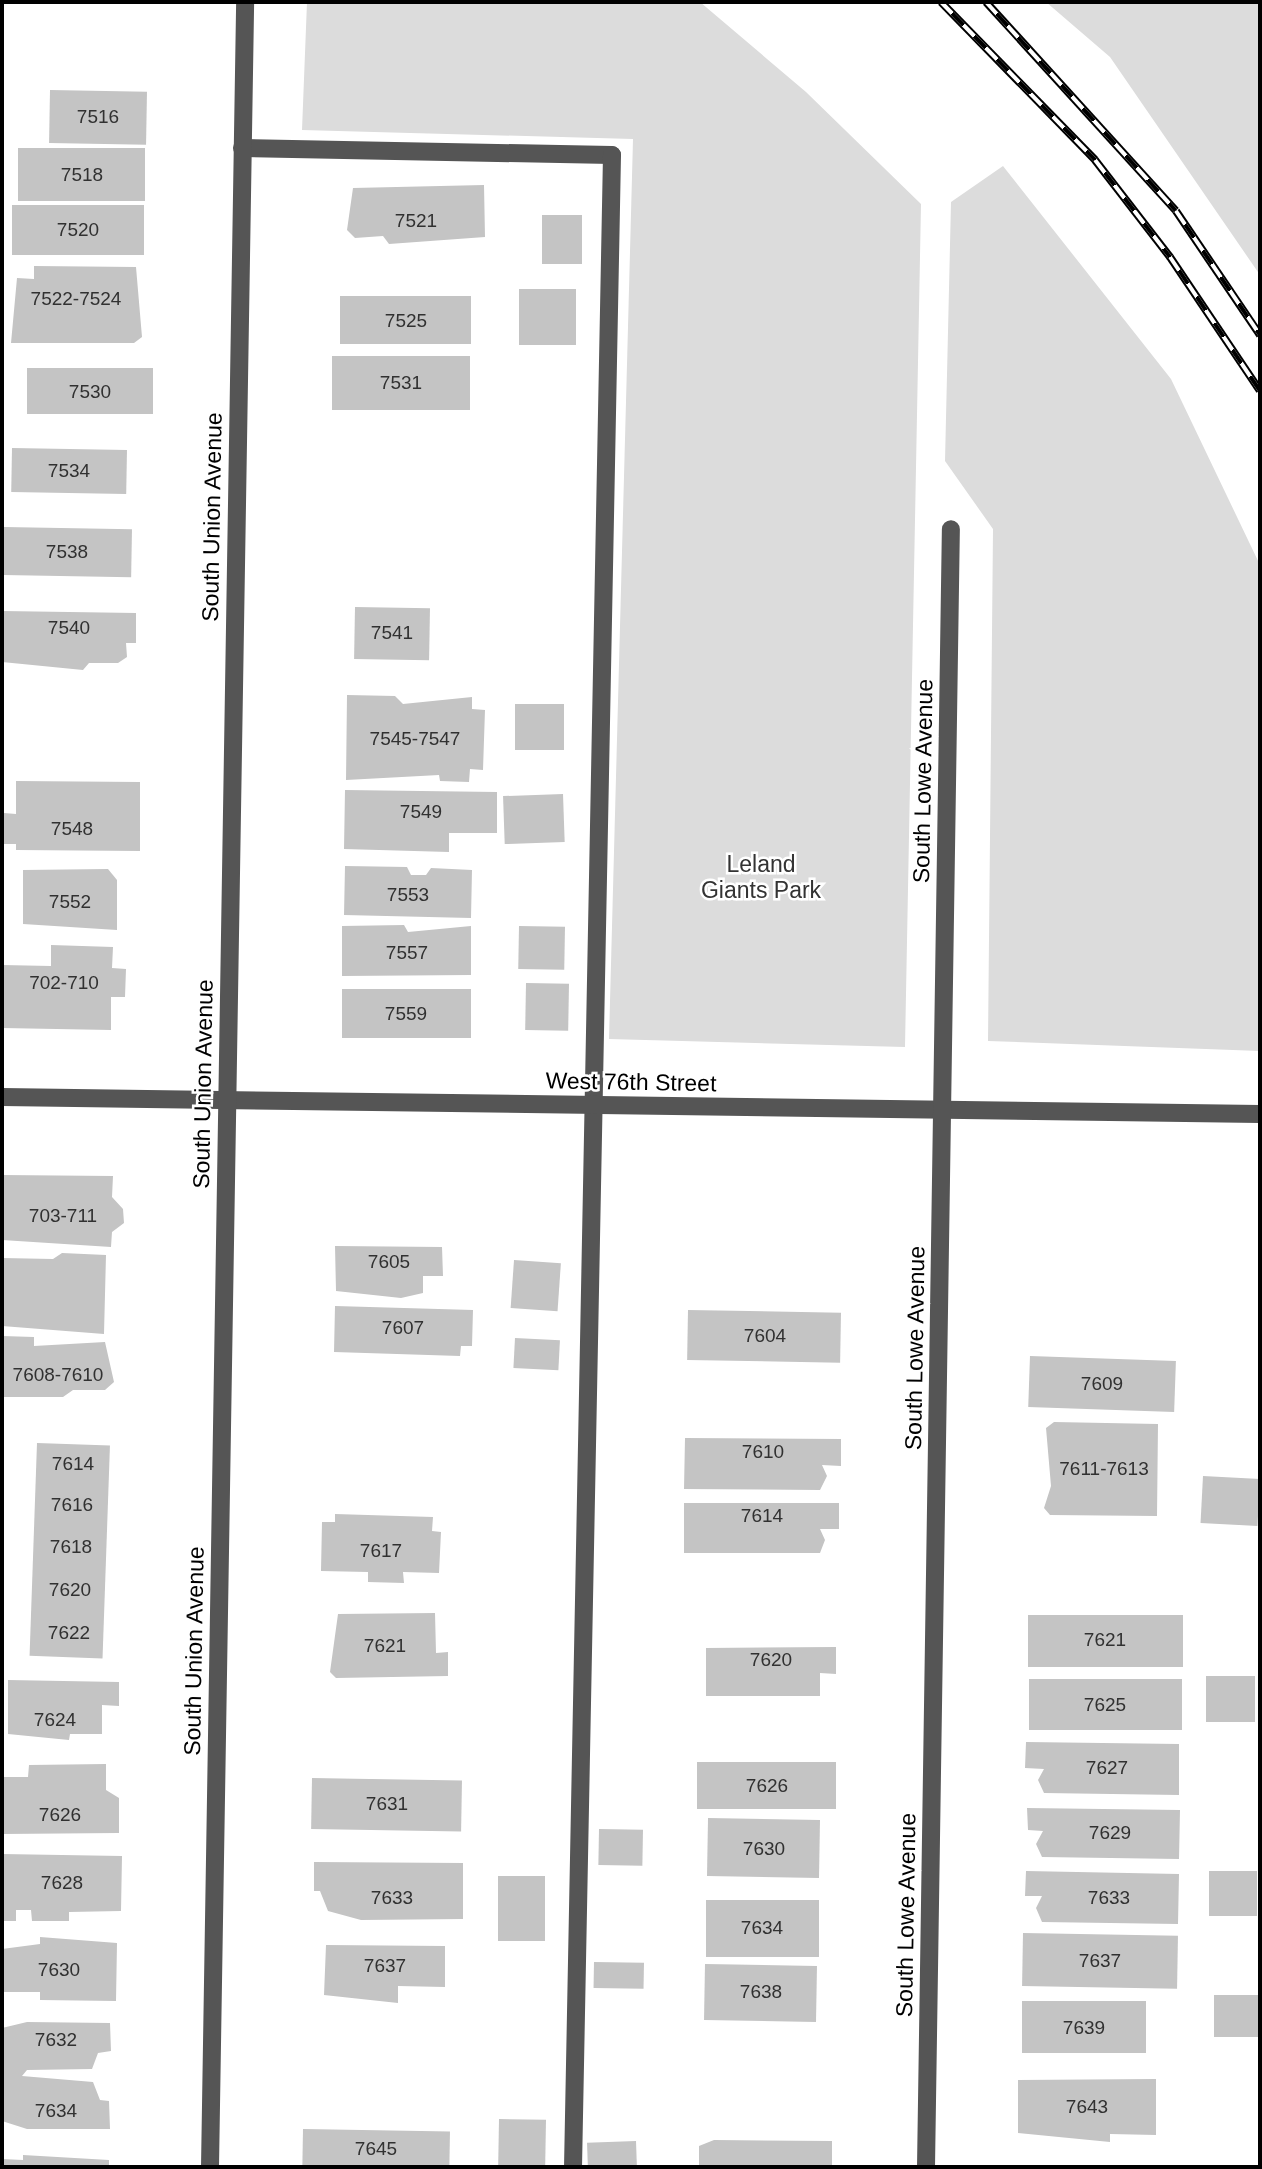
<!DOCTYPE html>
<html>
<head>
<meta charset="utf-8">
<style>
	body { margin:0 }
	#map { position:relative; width:1262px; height:2169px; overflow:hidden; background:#fff; font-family:Arial,sans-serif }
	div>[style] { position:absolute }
	.green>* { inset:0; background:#dcdcdc }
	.building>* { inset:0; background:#c4c4c4; transform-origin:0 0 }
	.minor>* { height:18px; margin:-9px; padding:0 9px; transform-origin:9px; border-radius:9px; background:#555 }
	.rail>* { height:8px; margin-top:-4px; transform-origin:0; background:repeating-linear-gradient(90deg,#fff 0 16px,#000 0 32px); box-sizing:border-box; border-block:2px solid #000 }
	span { translate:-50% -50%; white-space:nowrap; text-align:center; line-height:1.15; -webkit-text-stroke:5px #fff; paint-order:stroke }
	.number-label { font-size:19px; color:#313131 }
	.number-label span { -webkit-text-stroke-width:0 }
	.street-label { font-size:23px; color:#000 }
	.park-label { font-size:23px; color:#333 }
	.frame { position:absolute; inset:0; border:4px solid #000; pointer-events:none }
</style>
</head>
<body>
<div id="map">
	<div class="green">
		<i style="clip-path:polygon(307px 2px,700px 2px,806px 92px,921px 204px,905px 1047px,609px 1039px,633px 139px,302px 130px)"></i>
		<i style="clip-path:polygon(1046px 2px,1260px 2px,1260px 275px,1110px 57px)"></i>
		<i style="clip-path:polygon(1003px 166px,1171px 379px,1260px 565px,1260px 1051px,988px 1041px,993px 529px,945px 461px,951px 202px)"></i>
	</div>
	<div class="building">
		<i style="left:50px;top:90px;width:97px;height:53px;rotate:1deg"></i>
		<i style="left:145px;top:148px;width:53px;height:127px;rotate:90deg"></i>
		<i style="clip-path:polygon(484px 185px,485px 237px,389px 244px,383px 236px,355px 238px,347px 230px,353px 188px)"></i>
		<i style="left:12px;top:205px;width:132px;height:50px"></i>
		<i style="left:542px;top:215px;width:40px;height:49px"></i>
		<i style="clip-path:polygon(34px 266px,136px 267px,142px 337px,134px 343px,11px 343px,17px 278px,34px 279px)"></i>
		<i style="left:576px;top:289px;width:56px;height:57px;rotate:90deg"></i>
		<i style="left:340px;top:296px;width:131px;height:48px"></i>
		<i style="left:332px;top:356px;width:138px;height:54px"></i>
		<i style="left:153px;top:368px;width:46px;height:126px;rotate:90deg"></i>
		<i style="left:12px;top:448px;width:115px;height:44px;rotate:1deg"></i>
		<i style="left:4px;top:527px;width:128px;height:48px;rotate:1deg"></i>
		<i style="left:355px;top:607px;width:75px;height:52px;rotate:1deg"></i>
		<i style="clip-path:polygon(2px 611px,136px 613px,136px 643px,126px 643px,127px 657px,118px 663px,89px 663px,83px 670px,2px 662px)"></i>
		<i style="clip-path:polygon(347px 695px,395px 696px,403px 704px,472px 697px,472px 709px,485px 710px,483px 770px,470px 769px,469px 782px,440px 781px,439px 775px,346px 780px)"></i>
		<i style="left:515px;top:704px;width:49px;height:46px"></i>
		<i style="clip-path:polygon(16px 781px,140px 782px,140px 851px,16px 850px,16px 844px,4px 844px,4px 813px,16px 814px)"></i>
		<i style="clip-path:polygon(345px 790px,497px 792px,497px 833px,449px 833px,449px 852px,344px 849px)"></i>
		<i style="left:563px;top:794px;width:48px;height:60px;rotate:88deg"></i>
		<i style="clip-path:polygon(345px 866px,407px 867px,411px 875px,426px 875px,431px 868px,472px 870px,471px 918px,344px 915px)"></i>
		<i style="clip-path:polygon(108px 869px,117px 880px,117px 930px,23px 924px,23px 870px)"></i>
		<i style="clip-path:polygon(404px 925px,408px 932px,471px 926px,471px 975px,342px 976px,342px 926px)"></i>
		<i style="left:519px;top:926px;width:46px;height:43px;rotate:1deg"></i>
		<i style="clip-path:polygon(51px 945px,113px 947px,112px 968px,126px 969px,125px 997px,111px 997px,111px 1030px,2px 1028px,2px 965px,51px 966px)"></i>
		<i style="left:526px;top:983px;width:43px;height:47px;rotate:1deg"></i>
		<i style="left:342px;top:989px;width:129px;height:49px"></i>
		<i style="clip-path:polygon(2px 1175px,113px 1176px,112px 1197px,123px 1209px,124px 1223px,112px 1232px,111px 1247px,2px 1240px)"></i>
		<i style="clip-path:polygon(335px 1246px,442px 1247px,443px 1276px,423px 1276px,423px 1293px,401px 1298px,336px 1291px)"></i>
		<i style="clip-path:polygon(62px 1253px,106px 1255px,104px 1334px,2px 1326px,2px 1258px,53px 1259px)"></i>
		<i style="left:514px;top:1260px;width:47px;height:48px;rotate:4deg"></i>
		<i style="clip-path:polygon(335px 1306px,473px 1310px,472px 1346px,461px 1346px,460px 1356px,334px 1352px)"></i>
		<i style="left:688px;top:1310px;width:153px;height:50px;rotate:1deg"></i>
		<i style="clip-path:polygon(2px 1336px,34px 1337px,34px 1346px,105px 1342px,114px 1382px,105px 1390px,73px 1390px,63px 1397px,2px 1397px)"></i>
		<i style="left:515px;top:1338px;width:45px;height:30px;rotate:3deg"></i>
		<i style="left:1030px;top:1356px;width:146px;height:51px;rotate:2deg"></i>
		<i style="clip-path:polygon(1054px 1422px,1158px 1424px,1157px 1516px,1050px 1515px,1044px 1508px,1051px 1486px,1046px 1428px)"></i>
		<i style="clip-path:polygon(685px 1438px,841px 1439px,841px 1466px,822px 1465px,827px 1476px,820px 1490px,684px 1489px)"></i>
		<i style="left:37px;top:1443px;width:73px;height:213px;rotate:2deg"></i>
		<i style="left:1203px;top:1476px;width:57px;height:47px;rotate:3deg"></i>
		<i style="clip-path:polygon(684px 1503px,839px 1503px,839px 1529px,820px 1529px,825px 1540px,820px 1553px,684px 1553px)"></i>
		<i style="clip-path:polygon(335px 1514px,433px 1517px,432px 1531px,441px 1532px,439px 1573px,403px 1572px,404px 1583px,368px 1582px,368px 1572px,321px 1571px,322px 1522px,335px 1522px)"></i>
		<i style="clip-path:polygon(435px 1613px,436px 1653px,448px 1652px,448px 1676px,336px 1678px,330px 1672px,338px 1614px)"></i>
		<i style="left:1028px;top:1615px;width:155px;height:52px"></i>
		<i style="clip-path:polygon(836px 1647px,836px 1674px,820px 1673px,820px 1696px,706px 1696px,706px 1648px)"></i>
		<i style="left:1255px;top:1676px;width:46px;height:49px;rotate:90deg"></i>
		<i style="left:1029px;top:1679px;width:153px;height:51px"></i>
		<i style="clip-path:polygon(8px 1680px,119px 1682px,119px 1706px,102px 1705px,102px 1734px,70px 1734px,69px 1740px,8px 1734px)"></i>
		<i style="clip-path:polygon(1026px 1742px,1179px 1744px,1179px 1795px,1044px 1793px,1038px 1780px,1044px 1769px,1025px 1768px)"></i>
		<i style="left:697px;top:1762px;width:139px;height:47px"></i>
		<i style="clip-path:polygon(106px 1764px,106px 1790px,119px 1798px,119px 1833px,2px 1834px,2px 1777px,28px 1777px,29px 1765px)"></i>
		<i style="left:312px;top:1778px;width:150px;height:51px;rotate:1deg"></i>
		<i style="clip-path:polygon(1027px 1808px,1180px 1810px,1179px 1859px,1042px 1857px,1036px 1844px,1043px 1831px,1028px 1830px)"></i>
		<i style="left:820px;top:1820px;width:58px;height:112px;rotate:91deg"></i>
		<i style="left:599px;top:1829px;width:44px;height:36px;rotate:1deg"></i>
		<i style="clip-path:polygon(2px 1854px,122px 1856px,121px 1911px,69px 1912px,69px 1921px,32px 1921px,31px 1910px,16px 1910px,16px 1921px,2px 1921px)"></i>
		<i style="clip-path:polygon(314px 1862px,463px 1863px,463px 1919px,361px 1920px,328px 1911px,320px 1891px,314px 1891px)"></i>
		<i style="clip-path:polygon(1026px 1871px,1179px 1874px,1178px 1924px,1042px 1922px,1036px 1908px,1042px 1896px,1025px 1896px)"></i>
		<i style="left:1209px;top:1871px;width:48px;height:45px"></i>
		<i style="left:498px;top:1876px;width:47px;height:65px"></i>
		<i style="left:706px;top:1900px;width:113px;height:57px"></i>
		<i style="left:1023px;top:1933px;width:155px;height:53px;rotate:1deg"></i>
		<i style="clip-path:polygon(40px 1937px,117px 1943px,116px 2001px,40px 2000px,40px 1992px,2px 1992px,2px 1949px,40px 1944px)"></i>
		<i style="clip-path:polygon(326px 1945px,445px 1946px,445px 1987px,398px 1986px,398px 2003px,324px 1995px)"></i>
		<i style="left:594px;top:1962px;width:50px;height:26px;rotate:1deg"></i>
		<i style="left:705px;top:1964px;width:112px;height:56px;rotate:1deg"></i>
		<i style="left:1214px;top:1995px;width:46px;height:42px"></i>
		<i style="left:1022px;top:2001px;width:124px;height:52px"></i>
		<i style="clip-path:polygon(27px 2022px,110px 2023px,111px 2051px,98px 2053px,92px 2069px,27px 2070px,22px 2076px,93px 2082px,100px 2100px,109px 2101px,110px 2129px,27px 2129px,2px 2121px,2px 2028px)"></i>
		<i style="clip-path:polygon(1156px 2079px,1156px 2135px,1110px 2134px,1110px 2142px,1018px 2133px,1018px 2080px)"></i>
		<i style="left:499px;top:2119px;width:47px;height:48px;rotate:1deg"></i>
		<i style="left:303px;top:2129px;width:147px;height:38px;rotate:1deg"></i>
		<i style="clip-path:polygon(714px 2140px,832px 2141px,832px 2167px,699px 2167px,699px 2146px)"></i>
		<i style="left:636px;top:2141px;width:26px;height:49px;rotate:88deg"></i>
		<i style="clip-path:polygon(23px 2155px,109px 2160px,109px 2167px,2px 2167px,2px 2159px,23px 2160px)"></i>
	</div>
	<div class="minor">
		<i style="left:242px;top:148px;width:370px;rotate:1.1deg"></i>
		<i style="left:612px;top:155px;width:2012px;rotate:91.11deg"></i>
		<i style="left:2px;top:1097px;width:1258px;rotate:0.77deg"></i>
		<i style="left:210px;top:2167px;width:2165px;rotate:-89.07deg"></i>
		<i style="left:926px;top:2167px;width:1638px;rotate:-89.13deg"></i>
	</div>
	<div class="rail">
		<i style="left:941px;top:2px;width:221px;rotate:45.7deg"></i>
		<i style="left:1095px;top:160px;width:123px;rotate:52.3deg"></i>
		<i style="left:1170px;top:257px;width:161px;rotate:56.1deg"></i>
		<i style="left:986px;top:2px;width:282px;rotate:47.7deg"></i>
		<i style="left:1176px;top:211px;width:150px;rotate:55.9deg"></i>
	</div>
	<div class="number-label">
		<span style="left:98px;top:117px">7516</span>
		<span style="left:82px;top:175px">7518</span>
		<span style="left:416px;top:221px">7521</span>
		<span style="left:78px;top:230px">7520</span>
		<span style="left:76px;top:299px">7522-7524</span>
		<span style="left:406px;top:321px">7525</span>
		<span style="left:401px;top:383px">7531</span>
		<span style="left:90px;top:392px">7530</span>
		<span style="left:69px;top:471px">7534</span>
		<span style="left:67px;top:552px">7538</span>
		<span style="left:69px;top:628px">7540</span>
		<span style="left:392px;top:633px">7541</span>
		<span style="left:415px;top:739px">7545-7547</span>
		<span style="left:421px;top:812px">7549</span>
		<span style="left:72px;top:829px">7548</span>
		<span style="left:408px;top:895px">7553</span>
		<span style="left:70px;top:902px">7552</span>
		<span style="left:407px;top:953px">7557</span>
		<span style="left:64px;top:983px">702-710</span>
		<span style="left:406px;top:1014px">7559</span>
		<span style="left:63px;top:1216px">703-711</span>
		<span style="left:389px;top:1262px">7605</span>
		<span style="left:403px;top:1328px">7607</span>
		<span style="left:765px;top:1336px">7604</span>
		<span style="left:58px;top:1375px">7608-7610</span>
		<span style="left:1102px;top:1384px">7609</span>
		<span style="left:763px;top:1452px">7610</span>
		<span style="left:73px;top:1464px">7614</span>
		<span style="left:1104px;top:1469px">7611-7613</span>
		<span style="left:72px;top:1505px">7616</span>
		<span style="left:762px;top:1516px">7614</span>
		<span style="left:71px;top:1547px">7618</span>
		<span style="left:381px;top:1551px">7617</span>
		<span style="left:70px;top:1590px">7620</span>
		<span style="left:69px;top:1633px">7622</span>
		<span style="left:1105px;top:1640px">7621</span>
		<span style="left:385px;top:1646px">7621</span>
		<span style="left:771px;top:1660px">7620</span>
		<span style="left:1105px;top:1705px">7625</span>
		<span style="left:55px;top:1720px">7624</span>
		<span style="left:1107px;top:1768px">7627</span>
		<span style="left:767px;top:1786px">7626</span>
		<span style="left:387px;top:1804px">7631</span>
		<span style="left:60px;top:1815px">7626</span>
		<span style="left:1110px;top:1833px">7629</span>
		<span style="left:764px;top:1849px">7630</span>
		<span style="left:62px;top:1883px">7628</span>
		<span style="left:392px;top:1898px">7633</span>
		<span style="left:1109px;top:1898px">7633</span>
		<span style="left:762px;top:1928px">7634</span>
		<span style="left:1100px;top:1961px">7637</span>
		<span style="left:385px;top:1966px">7637</span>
		<span style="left:59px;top:1970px">7630</span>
		<span style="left:761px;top:1992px">7638</span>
		<span style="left:1084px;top:2028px">7639</span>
		<span style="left:56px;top:2040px">7632</span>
		<span style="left:1087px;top:2107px">7643</span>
		<span style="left:56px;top:2111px">7634</span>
		<span style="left:376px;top:2149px">7645</span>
	</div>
	<div class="street-label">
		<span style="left:212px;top:517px;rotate:-89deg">South Union Avenue</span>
		<span style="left:923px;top:781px;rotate:-89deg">South Lowe Avenue</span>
		<span style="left:631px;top:1082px;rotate:1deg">West 76th Street</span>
		<span style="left:203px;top:1084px;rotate:-89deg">South Union Avenue</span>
		<span style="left:915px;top:1348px;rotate:-89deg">South Lowe Avenue</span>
		<span style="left:194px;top:1651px;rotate:-89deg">South Union Avenue</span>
		<span style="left:906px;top:1915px;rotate:-89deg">South Lowe Avenue</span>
	</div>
	<div class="park-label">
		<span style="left:761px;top:877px">Leland<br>Giants Park</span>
	</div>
	<div class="frame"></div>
</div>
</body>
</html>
